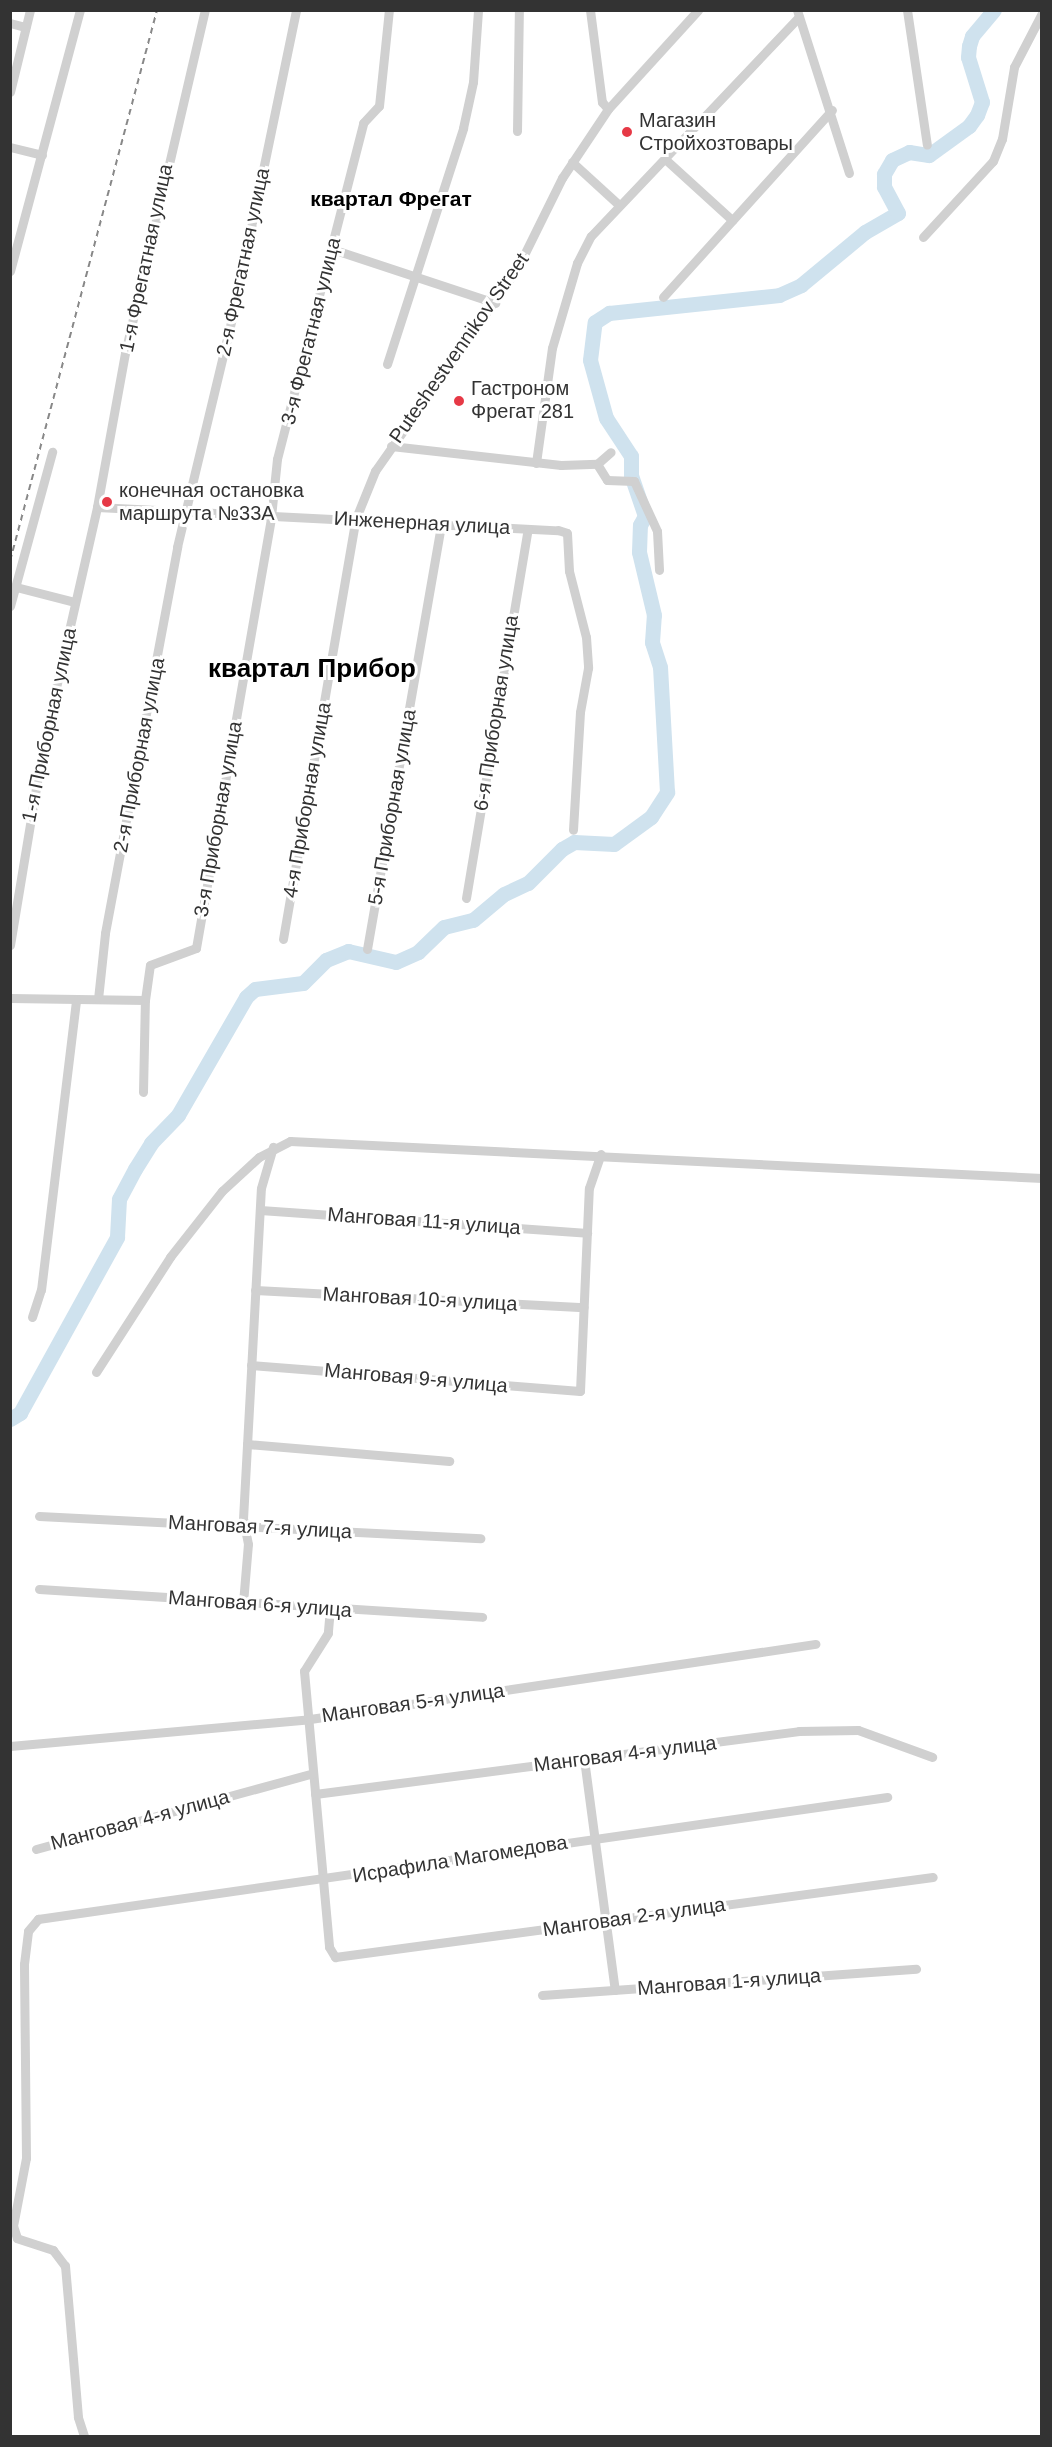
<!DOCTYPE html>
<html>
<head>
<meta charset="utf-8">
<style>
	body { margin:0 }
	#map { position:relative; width:1052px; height:2447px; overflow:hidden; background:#fff; font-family:Helvetica,sans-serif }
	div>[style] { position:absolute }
	.river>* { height:15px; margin:-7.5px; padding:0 7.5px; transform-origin:7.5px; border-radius:7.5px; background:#cfe2ee }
	.minor>* { height:9px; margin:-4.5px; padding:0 4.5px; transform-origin:4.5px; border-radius:4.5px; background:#d0d0d0 }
	.rail>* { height:2px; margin-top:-1px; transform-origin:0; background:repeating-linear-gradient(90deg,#888 0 6px,transparent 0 10.5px) }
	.dots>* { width:16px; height:16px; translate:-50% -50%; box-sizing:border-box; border:3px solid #fff; border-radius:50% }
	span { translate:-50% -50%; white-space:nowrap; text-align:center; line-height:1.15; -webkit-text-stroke:6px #fff; paint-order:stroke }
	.poi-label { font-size:20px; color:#333 }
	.left { translate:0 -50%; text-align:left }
	.street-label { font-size:20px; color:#333 }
	.neighbourhood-label { font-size:21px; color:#000; font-weight:700 }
	.district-label { font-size:26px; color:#000; font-weight:700 }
	.frame { position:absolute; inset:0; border:12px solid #333; pointer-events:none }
</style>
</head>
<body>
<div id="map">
	<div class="river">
		<i style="left:10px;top:1419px;width:12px;rotate:-31deg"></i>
		<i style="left:20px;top:1413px;width:201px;rotate:-61.1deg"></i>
		<i style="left:117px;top:1237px;width:38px;rotate:-87deg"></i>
		<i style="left:119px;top:1199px;width:34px;rotate:-62deg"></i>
		<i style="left:135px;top:1169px;width:31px;rotate:-58deg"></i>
		<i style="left:151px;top:1143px;width:39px;rotate:-46deg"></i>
		<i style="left:178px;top:1115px;width:136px;rotate:-60deg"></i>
		<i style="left:246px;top:997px;width:12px;rotate:-42deg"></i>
		<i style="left:255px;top:989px;width:48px;rotate:-7.1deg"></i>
		<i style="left:303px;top:983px;width:33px;rotate:-45deg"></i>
		<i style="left:326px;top:960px;width:24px;rotate:-22deg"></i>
		<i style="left:348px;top:951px;width:49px;rotate:12.9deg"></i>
		<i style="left:396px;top:962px;width:24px;rotate:-24deg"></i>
		<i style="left:418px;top:952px;width:36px;rotate:-44deg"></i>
		<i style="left:444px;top:927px;width:30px;rotate:-14deg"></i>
		<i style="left:473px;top:920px;width:40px;rotate:-40deg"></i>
		<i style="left:504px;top:894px;width:26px;rotate:-25deg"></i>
		<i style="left:528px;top:883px;width:48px;rotate:-45deg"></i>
		<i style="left:562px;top:849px;width:14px;rotate:-30deg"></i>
		<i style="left:574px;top:842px;width:40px;rotate:2.9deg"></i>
		<i style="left:614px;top:844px;width:46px;rotate:-36.1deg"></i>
		<i style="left:651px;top:817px;width:30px;rotate:-57deg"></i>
		<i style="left:667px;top:792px;width:125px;rotate:-93.2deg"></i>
		<i style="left:660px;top:667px;width:26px;rotate:-108deg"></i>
		<i style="left:652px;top:642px;width:27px;rotate:-86deg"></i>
		<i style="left:654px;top:615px;width:65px;rotate:-103.4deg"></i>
		<i style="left:639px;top:552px;width:27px;rotate:-88deg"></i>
		<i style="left:640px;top:525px;width:10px;rotate:-61deg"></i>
		<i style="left:645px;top:516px;width:43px;rotate:-108.9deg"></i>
		<i style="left:631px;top:475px;width:19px;rotate:-90deg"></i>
		<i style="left:631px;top:456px;width:45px;rotate:-123.3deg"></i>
		<i style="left:606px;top:418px;width:60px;rotate:-105.4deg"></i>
		<i style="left:590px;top:360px;width:38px;rotate:-83deg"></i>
		<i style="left:595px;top:322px;width:17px;rotate:-33deg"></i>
		<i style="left:609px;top:313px;width:171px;rotate:-6deg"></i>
		<i style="left:779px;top:295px;width:24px;rotate:-24deg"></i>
		<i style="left:801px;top:285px;width:83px;rotate:-39.6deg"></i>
		<i style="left:865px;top:232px;width:38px;rotate:-30deg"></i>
		<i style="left:898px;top:213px;width:30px;rotate:-118deg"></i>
		<i style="left:884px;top:187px;width:13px;rotate:-90deg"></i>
		<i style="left:884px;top:174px;width:16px;rotate:-60deg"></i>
		<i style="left:892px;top:160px;width:19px;rotate:-25deg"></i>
		<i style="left:909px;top:152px;width:20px;rotate:9deg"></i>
		<i style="left:929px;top:155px;width:49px;rotate:-35.9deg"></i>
		<i style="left:969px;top:126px;width:14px;rotate:-54deg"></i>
		<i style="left:977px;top:115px;width:14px;rotate:-69deg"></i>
		<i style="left:982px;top:102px;width:47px;rotate:-107.3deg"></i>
		<i style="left:968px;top:57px;width:11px;rotate:-85deg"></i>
		<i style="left:969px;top:46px;width:10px;rotate:-73deg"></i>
		<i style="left:972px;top:36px;width:34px;rotate:-50deg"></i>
	</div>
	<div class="minor">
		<i style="left:590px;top:10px;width:93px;rotate:82.6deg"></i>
		<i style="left:602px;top:102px;width:9px;rotate:49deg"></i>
		<i style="left:797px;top:10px;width:171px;rotate:72.3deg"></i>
		<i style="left:907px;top:10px;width:136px;rotate:81.6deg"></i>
		<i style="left:10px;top:23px;width:16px;rotate:15deg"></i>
		<i style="left:10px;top:92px;width:84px;rotate:-76.3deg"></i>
		<i style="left:517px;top:131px;width:121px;rotate:-89.1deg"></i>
		<i style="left:10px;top:147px;width:33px;rotate:14deg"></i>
		<i style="left:665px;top:159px;width:91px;rotate:42.3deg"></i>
		<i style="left:572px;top:162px;width:62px;rotate:42.4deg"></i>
		<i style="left:923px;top:237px;width:103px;rotate:-47.4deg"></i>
		<i style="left:993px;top:161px;width:24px;rotate:-68deg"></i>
		<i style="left:1002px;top:139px;width:73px;rotate:-80.5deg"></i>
		<i style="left:1014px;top:67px;width:61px;rotate:-62.6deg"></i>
		<i style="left:332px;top:249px;width:172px;rotate:18.3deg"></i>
		<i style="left:10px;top:271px;width:270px;rotate:-75deg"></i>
		<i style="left:663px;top:297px;width:252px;rotate:-47.9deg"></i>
		<i style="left:387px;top:364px;width:248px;rotate:-72.1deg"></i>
		<i style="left:463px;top:128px;width:47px;rotate:-77.7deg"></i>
		<i style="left:473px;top:82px;width:72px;rotate:-86deg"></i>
		<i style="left:391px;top:446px;width:171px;rotate:6.4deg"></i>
		<i style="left:561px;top:465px;width:36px;rotate:-2deg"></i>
		<i style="left:597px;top:464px;width:18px;rotate:-41deg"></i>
		<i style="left:536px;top:463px;width:116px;rotate:-82.1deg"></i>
		<i style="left:552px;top:348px;width:89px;rotate:-73.6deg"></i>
		<i style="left:577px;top:263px;width:30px;rotate:-63deg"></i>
		<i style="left:591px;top:236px;width:302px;rotate:-46.5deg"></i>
		<i style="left:597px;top:464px;width:19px;rotate:58deg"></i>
		<i style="left:607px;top:480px;width:27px;rotate:2deg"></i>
		<i style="left:634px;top:481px;width:55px;rotate:65.3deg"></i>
		<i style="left:657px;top:531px;width:39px;rotate:87deg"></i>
		<i style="left:97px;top:507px;width:462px;rotate:2.9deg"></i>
		<i style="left:558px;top:530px;width:9px;rotate:18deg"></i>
		<i style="left:567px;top:533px;width:38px;rotate:87deg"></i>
		<i style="left:569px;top:571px;width:68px;rotate:75.6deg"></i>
		<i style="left:586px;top:637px;width:31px;rotate:86deg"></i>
		<i style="left:588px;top:668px;width:45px;rotate:100.3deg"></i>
		<i style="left:580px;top:712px;width:118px;rotate:93.4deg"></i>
		<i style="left:16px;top:587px;width:61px;rotate:14.3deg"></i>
		<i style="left:10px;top:606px;width:160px;rotate:-74.7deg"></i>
		<i style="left:466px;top:898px;width:374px;rotate:-80.5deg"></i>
		<i style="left:283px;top:939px;width:427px;rotate:-80.2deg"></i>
		<i style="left:356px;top:518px;width:51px;rotate:-68deg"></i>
		<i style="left:375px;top:471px;width:247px;rotate:-54.9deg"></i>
		<i style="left:517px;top:269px;width:102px;rotate:-63.7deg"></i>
		<i style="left:562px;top:178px;width:83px;rotate:-56.3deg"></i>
		<i style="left:608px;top:109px;width:134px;rotate:-47.7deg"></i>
		<i style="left:10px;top:945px;width:203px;rotate:-80.6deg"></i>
		<i style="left:43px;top:745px;width:244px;rotate:-77.2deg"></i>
		<i style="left:97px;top:507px;width:157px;rotate:-79.7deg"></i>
		<i style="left:125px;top:353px;width:352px;rotate:-76.9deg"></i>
		<i style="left:367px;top:949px;width:431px;rotate:-80.1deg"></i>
		<i style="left:10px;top:998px;width:135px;rotate:0.8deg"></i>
		<i style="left:98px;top:999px;width:66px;rotate:-83.9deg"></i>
		<i style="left:105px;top:933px;width:393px;rotate:-79.4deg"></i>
		<i style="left:177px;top:547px;width:249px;rotate:-76.5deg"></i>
		<i style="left:235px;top:305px;width:301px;rotate:-78.3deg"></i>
		<i style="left:143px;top:1092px;width:92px;rotate:-88.8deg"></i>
		<i style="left:145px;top:1000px;width:35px;rotate:-82deg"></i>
		<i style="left:150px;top:965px;width:49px;rotate:-20.3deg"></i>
		<i style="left:196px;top:948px;width:437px;rotate:-80.1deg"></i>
		<i style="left:271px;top:517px;width:58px;rotate:-84.1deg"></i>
		<i style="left:277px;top:459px;width:347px;rotate:-75.6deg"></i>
		<i style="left:363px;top:123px;width:23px;rotate:-47deg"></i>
		<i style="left:379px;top:106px;width:97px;rotate:-84.1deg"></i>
		<i style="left:260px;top:1210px;width:328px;rotate:4deg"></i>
		<i style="left:255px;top:1290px;width:329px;rotate:3deg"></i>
		<i style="left:32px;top:1317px;width:28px;rotate:-72deg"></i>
		<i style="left:41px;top:1290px;width:292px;rotate:-83.1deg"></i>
		<i style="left:251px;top:1365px;width:330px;rotate:4.5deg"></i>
		<i style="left:580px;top:1391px;width:203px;rotate:-87.5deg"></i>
		<i style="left:589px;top:1188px;width:36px;rotate:-71deg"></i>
		<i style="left:96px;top:1372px;width:137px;rotate:-57.2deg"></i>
		<i style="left:170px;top:1257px;width:84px;rotate:-51.8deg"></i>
		<i style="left:222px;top:1191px;width:50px;rotate:-42.6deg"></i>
		<i style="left:259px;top:1157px;width:35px;rotate:-27deg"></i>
		<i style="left:290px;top:1141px;width:753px;rotate:2.82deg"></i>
		<i style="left:247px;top:1444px;width:203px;rotate:4.8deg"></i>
		<i style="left:39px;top:1516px;width:442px;rotate:2.9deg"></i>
		<i style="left:39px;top:1589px;width:444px;rotate:3.6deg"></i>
		<i style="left:243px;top:1603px;width:59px;rotate:-85.2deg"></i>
		<i style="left:248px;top:1544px;width:25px;rotate:-101deg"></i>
		<i style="left:243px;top:1519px;width:331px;rotate:-86.9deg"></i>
		<i style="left:261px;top:1188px;width:43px;rotate:-73.7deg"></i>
		<i style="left:330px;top:1608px;width:25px;rotate:95deg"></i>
		<i style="left:328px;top:1633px;width:45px;rotate:122.3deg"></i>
		<i style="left:304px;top:1671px;width:277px;rotate:84.8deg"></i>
		<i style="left:329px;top:1947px;width:12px;rotate:59deg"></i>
		<i style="left:335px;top:1957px;width:603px;rotate:-7.62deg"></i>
		<i style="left:10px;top:1746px;width:301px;rotate:-5.1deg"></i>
		<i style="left:310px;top:1719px;width:511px;rotate:-8.45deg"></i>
		<i style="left:584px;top:1759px;width:233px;rotate:82.4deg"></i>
		<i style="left:315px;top:1794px;width:488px;rotate:-7.4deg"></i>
		<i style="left:799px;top:1731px;width:59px;rotate:-1deg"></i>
		<i style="left:858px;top:1730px;width:79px;rotate:20deg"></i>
		<i style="left:36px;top:1849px;width:287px;rotate:-15.3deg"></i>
		<i style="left:542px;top:1995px;width:375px;rotate:-4deg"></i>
		<i style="left:84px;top:2436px;width:20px;rotate:-108deg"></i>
		<i style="left:78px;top:2417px;width:152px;rotate:-94.9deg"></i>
		<i style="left:65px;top:2266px;width:20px;rotate:-127deg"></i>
		<i style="left:53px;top:2250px;width:38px;rotate:-162deg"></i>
		<i style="left:17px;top:2238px;width:13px;rotate:-108deg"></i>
		<i style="left:13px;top:2226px;width:69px;rotate:-79.2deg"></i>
		<i style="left:26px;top:2158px;width:194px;rotate:-90.6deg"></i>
		<i style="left:24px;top:1964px;width:33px;rotate:-83deg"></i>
		<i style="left:28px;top:1931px;width:16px;rotate:-50deg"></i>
		<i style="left:38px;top:1919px;width:858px;rotate:-8.18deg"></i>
	</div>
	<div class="rail">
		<i style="left:10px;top:561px;width:570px;rotate:-75.06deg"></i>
	</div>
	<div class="dots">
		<i style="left:627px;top:132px;background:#e63946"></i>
		<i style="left:459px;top:401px;background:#e63946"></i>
		<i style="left:107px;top:502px;background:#e63946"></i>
	</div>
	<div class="poi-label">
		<span class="left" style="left:639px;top:132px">Магазин<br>Стройхозтовары</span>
		<span class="left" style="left:471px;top:400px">Гастроном<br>Фрегат 281</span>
		<span class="left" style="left:119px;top:502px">конечная остановка<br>маршрута №33А</span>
	</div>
	<div class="street-label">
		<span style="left:146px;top:258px;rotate:-78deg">1-я Фрегатная улица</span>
		<span style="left:243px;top:262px;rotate:-78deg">2-я Фрегатная улица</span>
		<span style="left:311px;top:331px;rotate:-76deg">3-я Фрегатная улица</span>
		<span style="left:459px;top:348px;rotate:-55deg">Puteshestvennikov Street</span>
		<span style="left:422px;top:523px;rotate:3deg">Инженерная улица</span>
		<span style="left:496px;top:713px;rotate:-81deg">6-я Приборная улица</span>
		<span style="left:49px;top:725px;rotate:-78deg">1-я Приборная улица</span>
		<span style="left:139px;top:755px;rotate:-79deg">2-я Приборная улица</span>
		<span style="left:307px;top:800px;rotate:-80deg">4-я Приборная улица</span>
		<span style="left:392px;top:807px;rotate:-80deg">5-я Приборная улица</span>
		<span style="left:218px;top:819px;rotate:-80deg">3-я Приборная улица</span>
		<span style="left:424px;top:1221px;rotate:4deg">Манговая 11-я улица</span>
		<span style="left:420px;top:1299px;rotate:3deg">Манговая 10-я улица</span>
		<span style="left:416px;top:1378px;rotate:5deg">Манговая 9-я улица</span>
		<span style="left:260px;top:1527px;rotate:3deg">Манговая 7-я улица</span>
		<span style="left:260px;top:1604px;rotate:4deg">Манговая 6-я улица</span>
		<span style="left:413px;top:1703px;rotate:-8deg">Манговая 5-я улица</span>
		<span style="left:625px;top:1754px;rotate:-7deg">Манговая 4-я улица</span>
		<span style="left:140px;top:1820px;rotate:-15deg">Манговая 4-я улица</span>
		<span style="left:460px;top:1859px;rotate:-9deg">Исрафила Магомедова</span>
		<span style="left:634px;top:1917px;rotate:-8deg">Манговая 2-я улица</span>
		<span style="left:729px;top:1982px;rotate:-4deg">Манговая 1-я улица</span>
	</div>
	<div class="neighbourhood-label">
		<span style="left:391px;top:199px">квартал Фрегат</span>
	</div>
	<div class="district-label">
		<span style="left:312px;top:669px">квартал Прибор</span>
	</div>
	<div class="frame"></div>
</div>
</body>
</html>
